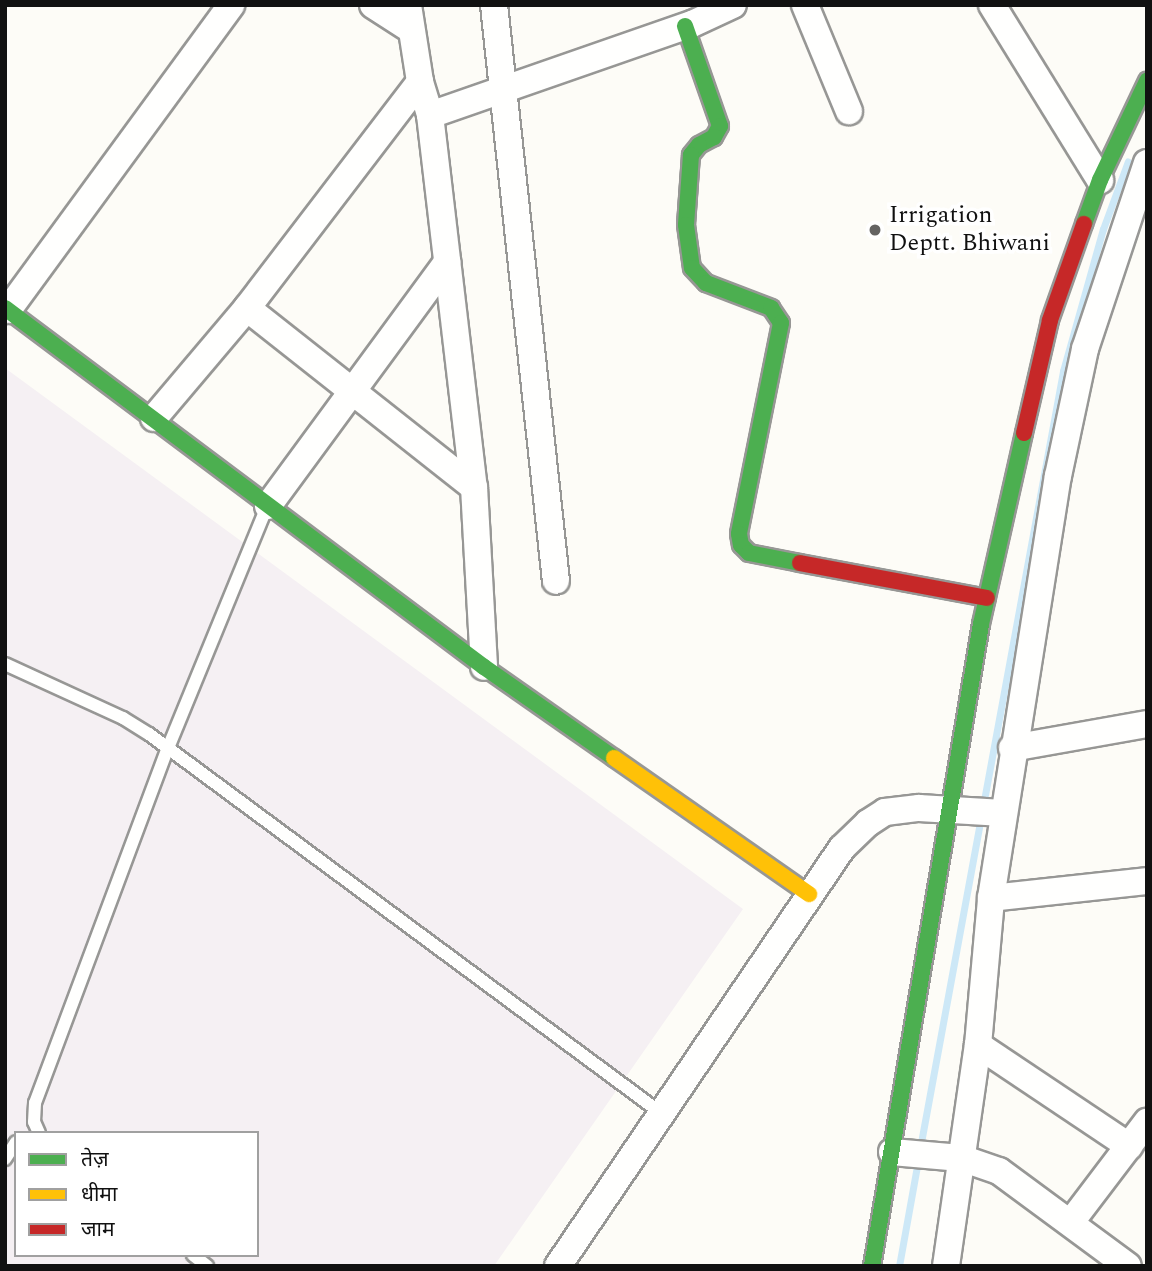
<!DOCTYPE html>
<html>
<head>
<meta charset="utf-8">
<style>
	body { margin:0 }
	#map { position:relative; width:1152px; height:1271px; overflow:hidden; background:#fdfcf7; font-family:Spectral,"Noto Sans Devanagari",serif }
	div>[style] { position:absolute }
	.industrial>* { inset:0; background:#f5f0f3 }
	.stream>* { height:7px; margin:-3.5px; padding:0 3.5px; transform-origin:3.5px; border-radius:3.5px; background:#cde8f7 }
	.roads { filter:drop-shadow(2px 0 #979795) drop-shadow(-2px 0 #979795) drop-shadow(0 2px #979795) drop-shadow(0 -2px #979795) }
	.lane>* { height:12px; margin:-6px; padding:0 6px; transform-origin:6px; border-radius:6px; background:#fffffe }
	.street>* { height:26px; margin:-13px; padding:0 13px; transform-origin:13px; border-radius:13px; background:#fffffe }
	.fast>* { height:16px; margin:-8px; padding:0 8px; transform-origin:8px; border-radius:8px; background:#4caf50 }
	.slow>* { height:16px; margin:-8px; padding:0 8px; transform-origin:8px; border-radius:8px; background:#ffc107 }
	.jam>* { height:16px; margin:-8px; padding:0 8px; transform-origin:8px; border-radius:8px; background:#c62828 }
	.dots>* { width:19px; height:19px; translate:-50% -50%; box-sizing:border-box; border:4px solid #fff; border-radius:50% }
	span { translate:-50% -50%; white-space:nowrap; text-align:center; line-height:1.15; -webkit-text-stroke:7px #fff; paint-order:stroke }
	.poi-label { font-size:24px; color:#111 }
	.left { translate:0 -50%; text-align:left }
	.frame { position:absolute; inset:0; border:7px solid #111; pointer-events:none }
	.legend { position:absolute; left:14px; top:1131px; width:245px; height:126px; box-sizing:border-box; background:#fff; border:2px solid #a0a0a0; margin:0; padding:9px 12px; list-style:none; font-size:21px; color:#111 }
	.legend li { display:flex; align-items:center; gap:14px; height:35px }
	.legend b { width:35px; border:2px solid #a0a0a0 }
</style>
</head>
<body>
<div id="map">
	<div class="industrial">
		<i style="clip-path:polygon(evenodd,5px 368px,743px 909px,494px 1266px,5px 1266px,5px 368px,16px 1133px,257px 1133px,257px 1255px,16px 1255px,16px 1133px)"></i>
	</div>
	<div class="stream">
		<i style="left:920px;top:1148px;width:790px;rotate:-79.57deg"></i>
		<i style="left:1063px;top:371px;width:148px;rotate:-74.3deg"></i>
		<i style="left:1103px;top:229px;width:72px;rotate:-69.8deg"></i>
		<i style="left:899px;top:1266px;width:108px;rotate:-79.8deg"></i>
	</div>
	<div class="roads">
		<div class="lane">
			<i style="left:5px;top:664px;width:130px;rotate:24.6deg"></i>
			<i style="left:123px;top:718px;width:31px;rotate:32deg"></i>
			<i style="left:149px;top:734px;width:637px;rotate:36.51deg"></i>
			<i style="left:39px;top:1133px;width:12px;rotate:-114deg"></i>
			<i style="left:34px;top:1122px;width:19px;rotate:-87deg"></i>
			<i style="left:35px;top:1103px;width:379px;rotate:-69.5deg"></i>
			<i style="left:168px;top:748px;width:258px;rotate:-67.7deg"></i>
			<i style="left:5px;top:1159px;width:20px;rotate:-57deg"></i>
			<i style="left:193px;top:1255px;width:18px;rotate:38deg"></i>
		</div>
		<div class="street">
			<i style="left:373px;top:5px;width:44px;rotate:33deg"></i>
			<i style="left:408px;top:5px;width:78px;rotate:81.1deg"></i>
			<i style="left:420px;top:82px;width:34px;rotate:73deg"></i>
			<i style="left:430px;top:115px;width:375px;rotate:83.3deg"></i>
			<i style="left:474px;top:487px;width:180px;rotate:86.8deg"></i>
			<i style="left:494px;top:5px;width:579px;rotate:83.86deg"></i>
			<i style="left:805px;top:5px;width:115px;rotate:67.5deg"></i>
			<i style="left:992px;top:5px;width:206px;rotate:58.3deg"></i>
			<i style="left:430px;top:115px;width:277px;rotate:-19.2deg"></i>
			<i style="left:692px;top:24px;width:45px;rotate:-24.9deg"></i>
			<i style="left:247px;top:308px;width:289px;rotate:38.3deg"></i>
			<i style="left:8px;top:310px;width:378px;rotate:-53.8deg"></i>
			<i style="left:154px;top:418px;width:144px;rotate:-49.8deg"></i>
			<i style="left:247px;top:308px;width:285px;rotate:-52.6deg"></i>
			<i style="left:268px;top:506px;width:303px;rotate:-53.7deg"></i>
			<i style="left:1012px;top:748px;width:137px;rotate:-10.1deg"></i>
			<i style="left:991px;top:898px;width:157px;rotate:-6.2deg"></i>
			<i style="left:978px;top:1045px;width:182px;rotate:33.8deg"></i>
			<i style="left:892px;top:1152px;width:69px;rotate:5deg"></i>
			<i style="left:961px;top:1158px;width:40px;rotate:18.9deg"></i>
			<i style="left:999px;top:1171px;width:160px;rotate:36.4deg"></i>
			<i style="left:1071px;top:1222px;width:126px;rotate:-52.8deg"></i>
			<i style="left:558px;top:1266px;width:505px;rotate:-55.81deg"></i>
			<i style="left:842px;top:848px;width:36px;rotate:-44deg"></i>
			<i style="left:868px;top:823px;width:20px;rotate:-33deg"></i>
			<i style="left:885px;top:812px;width:34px;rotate:-7deg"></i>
			<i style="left:919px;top:808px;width:84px;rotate:3.4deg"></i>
			<i style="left:946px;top:1266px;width:223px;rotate:-81.8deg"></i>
			<i style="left:978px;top:1045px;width:148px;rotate:-84.9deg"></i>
			<i style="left:991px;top:898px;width:427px;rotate:-81deg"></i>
			<i style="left:1058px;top:476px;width:130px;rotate:-78deg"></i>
			<i style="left:1085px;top:349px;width:196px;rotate:-71.6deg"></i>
		</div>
		<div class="fast">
			<i style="left:685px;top:26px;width:106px;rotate:70.7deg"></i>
			<i style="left:720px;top:126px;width:13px;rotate:119deg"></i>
			<i style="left:714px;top:137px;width:17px;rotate:152deg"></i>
			<i style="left:699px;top:145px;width:13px;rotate:129deg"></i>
			<i style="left:691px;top:155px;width:70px;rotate:94.1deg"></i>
			<i style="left:686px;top:225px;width:43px;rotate:82.1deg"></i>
			<i style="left:692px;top:268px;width:21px;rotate:47deg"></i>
			<i style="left:706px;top:283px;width:70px;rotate:21deg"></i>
			<i style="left:771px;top:308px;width:18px;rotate:56deg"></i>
			<i style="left:781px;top:323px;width:215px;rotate:101.3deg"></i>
			<i style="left:739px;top:534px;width:11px;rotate:80deg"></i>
			<i style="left:741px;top:545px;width:11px;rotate:45deg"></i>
			<i style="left:749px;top:553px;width:52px;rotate:11.1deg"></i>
			<i style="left:1084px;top:224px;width:47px;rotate:-70deg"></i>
			<i style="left:1100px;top:180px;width:110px;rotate:-64.6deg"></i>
			<i style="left:5px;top:308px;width:599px;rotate:36.85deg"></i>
			<i style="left:484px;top:667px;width:159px;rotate:35deg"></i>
			<i style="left:872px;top:1266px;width:651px;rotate:-80.36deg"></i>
			<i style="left:981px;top:624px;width:196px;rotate:-77.3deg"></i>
		</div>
		<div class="slow">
			<i style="left:614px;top:758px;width:238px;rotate:34.9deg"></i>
		</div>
		<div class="jam">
			<i style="left:1024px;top:433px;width:116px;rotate:-77deg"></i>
			<i style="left:1050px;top:320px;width:102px;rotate:-70.5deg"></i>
			<i style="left:800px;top:563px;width:190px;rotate:10.6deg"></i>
		</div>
	</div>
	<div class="dots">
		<i style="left:875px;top:230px;background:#646362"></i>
	</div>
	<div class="poi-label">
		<span class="left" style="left:889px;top:230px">Irrigation<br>Deptt. Bhiwani</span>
	</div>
	<div class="frame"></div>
	<ul class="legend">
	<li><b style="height:9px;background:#4caf50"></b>तेज़</li>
	<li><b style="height:9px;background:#ffc107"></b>धीमा</li>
	<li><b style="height:9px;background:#c62828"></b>जाम</li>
	</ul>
</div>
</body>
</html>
